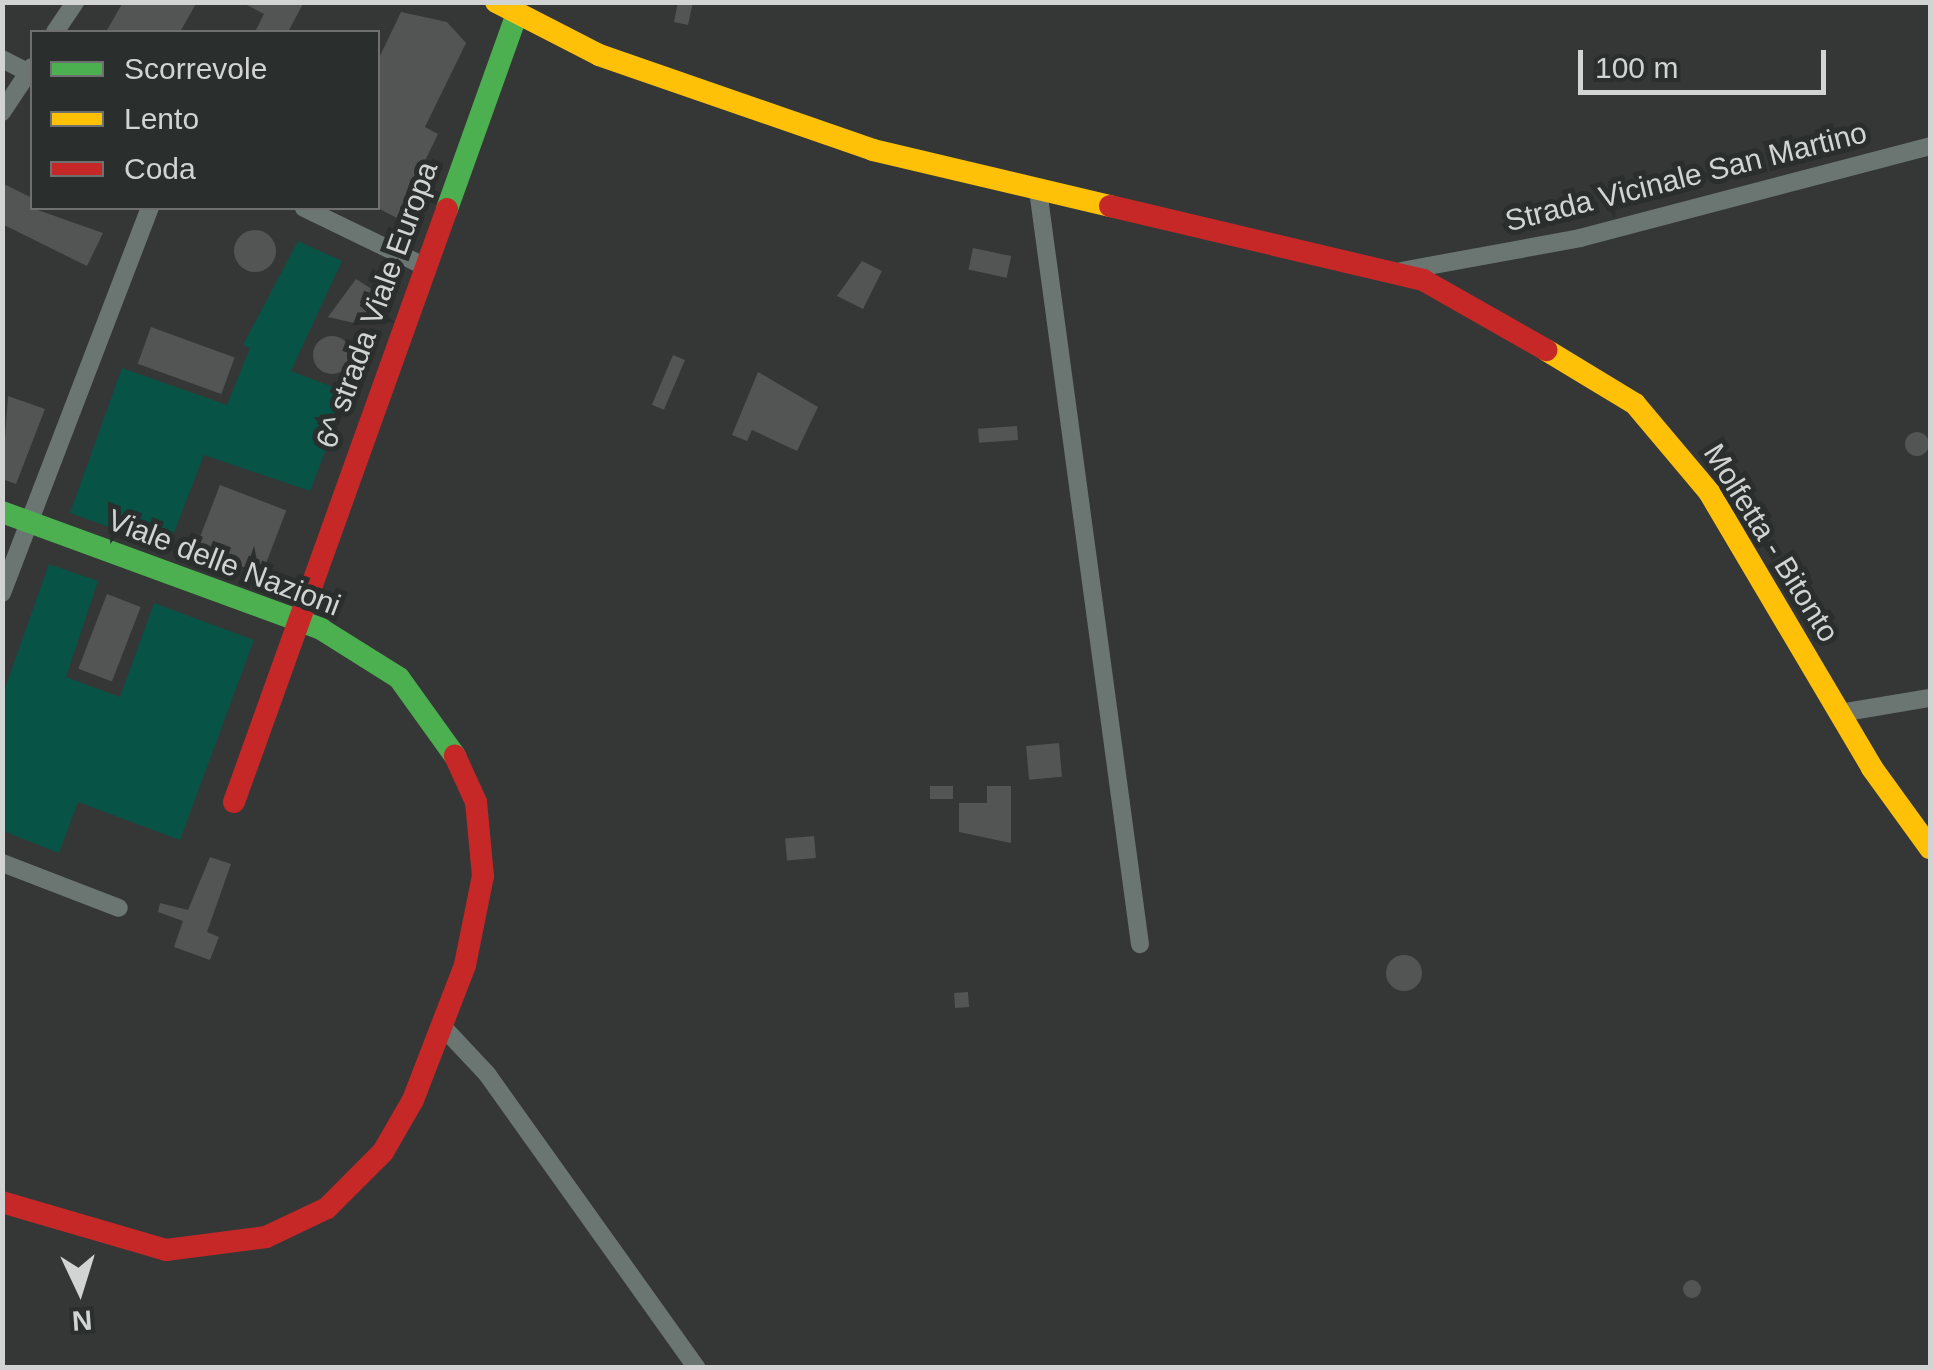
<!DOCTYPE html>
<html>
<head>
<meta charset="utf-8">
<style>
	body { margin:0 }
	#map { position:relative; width:1933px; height:1370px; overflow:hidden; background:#353736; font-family:Helvetica,sans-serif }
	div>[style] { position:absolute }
	.green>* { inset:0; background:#075346 }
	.building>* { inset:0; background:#535454; transform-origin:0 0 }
	.round { border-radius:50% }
	.street>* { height:18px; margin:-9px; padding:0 9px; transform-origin:9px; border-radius:9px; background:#6b7673 }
	.fast>* { height:22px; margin:-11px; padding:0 11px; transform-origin:11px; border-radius:11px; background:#4caf50 }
	.slow>* { height:22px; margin:-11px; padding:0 11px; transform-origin:11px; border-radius:11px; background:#ffc107 }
	.jam>* { height:22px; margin:-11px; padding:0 11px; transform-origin:11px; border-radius:11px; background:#c62828 }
	span { translate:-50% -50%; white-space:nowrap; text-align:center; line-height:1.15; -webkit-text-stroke:10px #2a2e2d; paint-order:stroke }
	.street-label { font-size:30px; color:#d1d4d3 }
	.frame { position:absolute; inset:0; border:5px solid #d1d4d3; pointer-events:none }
	.legend { position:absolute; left:30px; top:30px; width:350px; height:180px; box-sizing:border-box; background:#2a2e2d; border:2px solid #6d706f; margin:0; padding:12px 18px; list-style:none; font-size:30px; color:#d1d4d3 }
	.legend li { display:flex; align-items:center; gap:20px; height:50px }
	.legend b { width:50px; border:2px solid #6d706f }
	.north { position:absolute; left:30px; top:1240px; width:100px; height:100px; -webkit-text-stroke:8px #2a2e2d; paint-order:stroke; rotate:176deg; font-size:28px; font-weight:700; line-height:40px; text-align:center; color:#d1d4d3 }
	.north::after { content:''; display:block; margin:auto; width:35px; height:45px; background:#d1d4d3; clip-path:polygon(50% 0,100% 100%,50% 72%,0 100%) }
	.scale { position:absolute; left:1578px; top:50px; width:248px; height:45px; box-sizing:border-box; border:5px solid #d1d4d3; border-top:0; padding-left:12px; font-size:30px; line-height:35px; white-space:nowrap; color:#d1d4d3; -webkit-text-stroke:8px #2a2e2d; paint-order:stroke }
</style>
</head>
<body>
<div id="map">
	<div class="green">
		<i style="clip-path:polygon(298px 241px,342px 261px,291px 371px,348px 393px,310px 491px,204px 455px,168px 548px,70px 513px,122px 368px,227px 405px,250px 348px,243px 345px)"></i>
		<i style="clip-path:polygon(49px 564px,98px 581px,66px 677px,120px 697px,154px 603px,254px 640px,180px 840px,78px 802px,59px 853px,3px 831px,3px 694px)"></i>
	</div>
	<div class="building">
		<i style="clip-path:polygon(123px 2px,197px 2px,180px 32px,106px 32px)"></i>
		<i style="clip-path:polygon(241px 2px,304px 2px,288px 32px,255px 32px,264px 14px)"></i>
		<i style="clip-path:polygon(678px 2px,693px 2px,688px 25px,674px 22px)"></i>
		<i style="clip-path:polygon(401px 12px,447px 22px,466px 43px,425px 127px,438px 134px,397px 218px,378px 208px,378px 60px)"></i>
		<i style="clip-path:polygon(2px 183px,32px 198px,32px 208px,103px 233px,87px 266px,2px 224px)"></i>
		<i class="round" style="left:234px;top:230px;width:42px;height:42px"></i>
		<i style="left:973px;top:248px;width:39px;height:22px;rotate:12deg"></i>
		<i style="clip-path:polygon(862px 261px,882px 271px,863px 309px,837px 296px)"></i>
		<i style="clip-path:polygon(356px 279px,378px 293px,363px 325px,328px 317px)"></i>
		<i style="left:151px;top:327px;width:89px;height:39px;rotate:20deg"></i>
		<i class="round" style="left:313px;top:336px;width:38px;height:38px"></i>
		<i style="left:673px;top:355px;width:13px;height:54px;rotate:23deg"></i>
		<i style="clip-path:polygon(758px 372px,818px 407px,797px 451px,752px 430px,747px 441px,732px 435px)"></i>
		<i style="clip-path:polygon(8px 396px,45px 409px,16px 484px,2px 479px)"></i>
		<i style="left:1017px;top:426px;width:14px;height:39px;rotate:86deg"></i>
		<i class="round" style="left:1905px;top:432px;width:24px;height:24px"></i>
		<i style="left:220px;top:485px;width:71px;height:68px;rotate:21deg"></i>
		<i style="left:107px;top:594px;width:36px;height:80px;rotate:21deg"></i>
		<i style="left:1059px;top:743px;width:34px;height:33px;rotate:85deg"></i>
		<i style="left:953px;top:786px;width:13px;height:23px;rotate:90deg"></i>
		<i style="clip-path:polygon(987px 786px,1011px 786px,1011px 843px,959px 832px,959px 803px,987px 803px)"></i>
		<i style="left:814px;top:836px;width:22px;height:29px;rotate:85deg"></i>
		<i style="clip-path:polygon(210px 857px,231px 864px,207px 932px,219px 937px,210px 960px,174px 947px,183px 921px,158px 912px,160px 903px,188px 910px)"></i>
		<i class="round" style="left:1386px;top:955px;width:36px;height:36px"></i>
		<i style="left:968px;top:992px;width:15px;height:14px;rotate:86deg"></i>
		<i class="round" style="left:1683px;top:1280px;width:18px;height:18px"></i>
	</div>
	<div class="street">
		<i style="left:55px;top:32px;width:36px;rotate:-56deg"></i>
		<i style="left:2px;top:59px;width:34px;rotate:27deg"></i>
		<i style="left:2px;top:112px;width:54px;rotate:-56.3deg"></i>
		<i style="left:1038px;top:190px;width:761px;rotate:82.3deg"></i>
		<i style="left:304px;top:208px;width:131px;rotate:25.8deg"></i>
		<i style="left:1401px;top:271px;width:182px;rotate:-10.4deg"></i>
		<i style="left:1580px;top:238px;width:362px;rotate:-14.7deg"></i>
		<i style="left:2px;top:593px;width:412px;rotate:-69deg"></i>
		<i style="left:1840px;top:713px;width:91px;rotate:-9.5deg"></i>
		<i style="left:2px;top:863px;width:125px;rotate:21deg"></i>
		<i style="left:442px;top:1026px;width:66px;rotate:46.8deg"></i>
		<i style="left:487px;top:1074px;width:361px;rotate:54.5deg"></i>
	</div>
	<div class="fast">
		<i style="left:447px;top:209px;width:208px;rotate:-70.3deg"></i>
		<i style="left:2px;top:512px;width:340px;rotate:20.1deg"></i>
		<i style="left:321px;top:629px;width:92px;rotate:32.1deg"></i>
		<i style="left:399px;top:678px;width:96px;rotate:54.3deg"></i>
	</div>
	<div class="slow">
		<i style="left:496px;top:2px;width:116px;rotate:27.2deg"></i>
		<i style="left:599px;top:55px;width:290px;rotate:19.1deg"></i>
		<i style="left:873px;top:150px;width:244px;rotate:13.3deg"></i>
		<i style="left:1546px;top:350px;width:104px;rotate:31.2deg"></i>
		<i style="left:1635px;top:404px;width:115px;rotate:49.9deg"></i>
		<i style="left:1709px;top:492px;width:321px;rotate:59.4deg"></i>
		<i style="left:1872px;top:768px;width:99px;rotate:54.1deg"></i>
	</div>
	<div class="jam">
		<i style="left:1110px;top:206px;width:322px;rotate:13.3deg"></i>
		<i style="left:1423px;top:280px;width:142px;rotate:29.6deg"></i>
		<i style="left:234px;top:802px;width:630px;rotate:-70.24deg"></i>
		<i style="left:2px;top:1202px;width:171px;rotate:16.3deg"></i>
		<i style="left:166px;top:1250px;width:101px;rotate:-7.4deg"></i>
		<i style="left:266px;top:1237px;width:68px;rotate:-25.4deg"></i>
		<i style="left:327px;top:1208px;width:79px;rotate:-45deg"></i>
		<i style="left:383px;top:1152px;width:60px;rotate:-60deg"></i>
		<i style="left:413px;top:1100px;width:145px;rotate:-68.9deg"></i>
		<i style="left:465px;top:965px;width:91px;rotate:-78.6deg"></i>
		<i style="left:483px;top:876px;width:74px;rotate:-95.4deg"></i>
		<i style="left:476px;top:802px;width:51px;rotate:-114.5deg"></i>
	</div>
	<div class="street-label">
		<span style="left:1686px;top:177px;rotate:-14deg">Strada Vicinale San Martino</span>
		<span style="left:377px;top:305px;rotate:-70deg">6^ strada Viale Europa</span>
		<span style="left:1771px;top:543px;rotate:58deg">Molfetta - Bitonto</span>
		<span style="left:224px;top:563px;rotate:21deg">Viale delle Nazioni</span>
	</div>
	<div class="frame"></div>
	<ul class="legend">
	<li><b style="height:12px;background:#4caf50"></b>Scorrevole</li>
	<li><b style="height:12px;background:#ffc107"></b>Lento</li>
	<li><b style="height:12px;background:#c62828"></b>Coda</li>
	</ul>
	<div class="north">N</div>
	<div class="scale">100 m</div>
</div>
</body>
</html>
